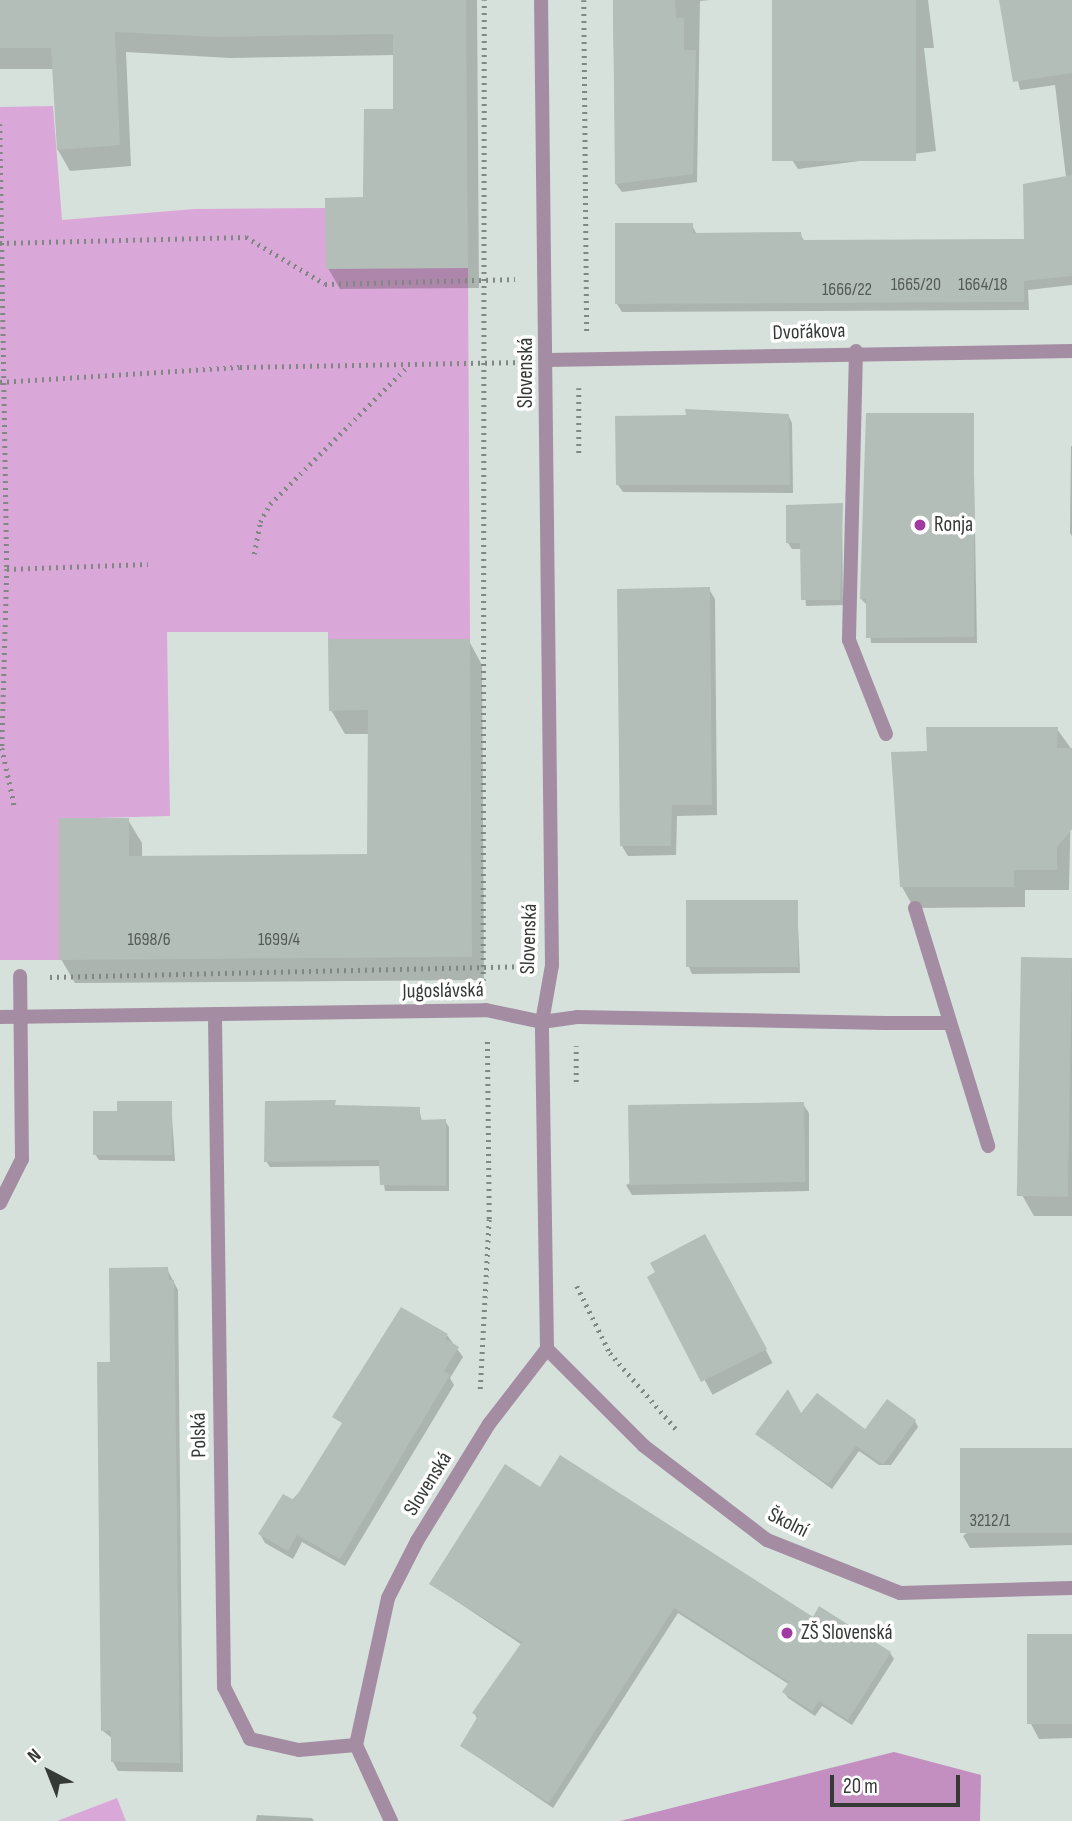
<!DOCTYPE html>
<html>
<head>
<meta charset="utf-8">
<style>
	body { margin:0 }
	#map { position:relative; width:1072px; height:1821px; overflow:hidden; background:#d6e1db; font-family:"Sofia Sans Condensed",sans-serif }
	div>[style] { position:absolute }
	.green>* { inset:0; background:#daa8d8; transform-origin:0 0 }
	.forest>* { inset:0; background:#c38fc1 }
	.shadow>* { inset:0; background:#0003; transform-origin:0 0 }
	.building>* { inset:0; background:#b3beb8; transform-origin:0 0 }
	.path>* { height:4.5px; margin-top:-2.25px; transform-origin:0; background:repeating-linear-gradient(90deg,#818884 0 2px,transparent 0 7px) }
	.service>* { height:14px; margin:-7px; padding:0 7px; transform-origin:7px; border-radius:7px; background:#a48da3 }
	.minor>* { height:14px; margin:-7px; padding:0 7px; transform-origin:7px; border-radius:7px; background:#a48da3 }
	.dots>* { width:19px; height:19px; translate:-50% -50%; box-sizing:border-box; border:4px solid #fff; border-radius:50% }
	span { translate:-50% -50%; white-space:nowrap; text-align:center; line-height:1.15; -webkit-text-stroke:7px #fff; paint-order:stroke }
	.number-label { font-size:18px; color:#555b57 }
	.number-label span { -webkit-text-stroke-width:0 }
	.street-label { font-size:21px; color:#363a37 }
	.poi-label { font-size:21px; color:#363a37 }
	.left { translate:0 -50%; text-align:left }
	.north { position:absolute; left:14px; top:1737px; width:70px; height:70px; -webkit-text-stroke:5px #fff; paint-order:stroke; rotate:318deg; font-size:19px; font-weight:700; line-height:28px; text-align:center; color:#363a37 }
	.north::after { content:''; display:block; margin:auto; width:24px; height:32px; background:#363a37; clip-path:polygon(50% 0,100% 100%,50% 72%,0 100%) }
	.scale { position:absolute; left:830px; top:1775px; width:130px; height:32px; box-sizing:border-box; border:4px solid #363a37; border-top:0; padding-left:9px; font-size:21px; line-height:24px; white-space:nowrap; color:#363a37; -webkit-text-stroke:5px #fff; paint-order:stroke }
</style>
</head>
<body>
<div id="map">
	<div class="green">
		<i style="clip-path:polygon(53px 106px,62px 220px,194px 209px,327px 208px,468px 268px,470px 639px,328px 639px,328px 632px,167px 632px,170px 816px,59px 819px,59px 960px,0 960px,0 107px)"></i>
		<i style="left:117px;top:1798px;width:25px;height:117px;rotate:69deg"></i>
	</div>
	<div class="forest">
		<i style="clip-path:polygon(894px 1752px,981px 1775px,980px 1821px,620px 1821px)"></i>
	</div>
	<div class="shadow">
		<i style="clip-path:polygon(0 0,477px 0,479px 288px,340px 289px,328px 268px,365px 199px,395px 110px,395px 55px,230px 58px,126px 52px,131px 166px,70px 171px,58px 150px,54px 69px,0 69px)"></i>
		<i style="clip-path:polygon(613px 0,710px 0,700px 1px,697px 182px,622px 192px,616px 184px)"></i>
		<i style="clip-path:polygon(775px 0,928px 0,934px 48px,924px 48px,936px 151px,798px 169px,792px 160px)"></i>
		<i style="clip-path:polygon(1001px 0,1072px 0,1072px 285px,1028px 290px,1029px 310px,622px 312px,617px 304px,692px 225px,697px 235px,800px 234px,805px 242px,1026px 241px,1066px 177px,1055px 85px,1020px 90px)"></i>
		<i style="clip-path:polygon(788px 415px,792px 423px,793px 493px,623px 492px,618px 485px)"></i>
		<i style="clip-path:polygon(973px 415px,977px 643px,871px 643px,867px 605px,861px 599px)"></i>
		<i style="clip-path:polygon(1071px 446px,1072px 446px,1072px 536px,1070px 533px)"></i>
		<i style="clip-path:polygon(842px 504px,843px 605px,806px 606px,802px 549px,792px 549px,788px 543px)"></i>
		<i style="clip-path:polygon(709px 589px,715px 599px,717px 815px,677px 816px,676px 855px,628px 856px,622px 846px)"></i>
		<i style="clip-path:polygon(469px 641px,482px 665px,484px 980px,75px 983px,61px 959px,128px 820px,142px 843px,142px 858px,369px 856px,369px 734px,345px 734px,331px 710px)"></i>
		<i style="clip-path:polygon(1057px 729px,1072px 750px,1069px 890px,1025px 890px,1025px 907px,914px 908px,902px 887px,928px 753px)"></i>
		<i style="clip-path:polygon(797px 902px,800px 973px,692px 974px,689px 967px)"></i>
		<i style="clip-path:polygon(1072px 960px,1072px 1216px,1034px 1216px,1022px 1195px)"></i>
		<i style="clip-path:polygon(171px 1103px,175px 1161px,99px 1160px,95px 1154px,119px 1113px)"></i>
		<i style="clip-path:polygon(803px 1104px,809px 1113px,809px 1191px,632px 1195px,626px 1185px)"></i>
		<i style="clip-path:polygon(419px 1108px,422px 1122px,445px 1121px,449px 1127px,449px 1191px,385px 1191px,381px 1166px,270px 1167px,266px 1161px)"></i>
		<i style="left:712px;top:1249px;width:129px;height:68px;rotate:62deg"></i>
		<i style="clip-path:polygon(167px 1269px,178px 1290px,183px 1772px,118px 1771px,113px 1762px,113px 1739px,103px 1731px)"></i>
		<i style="clip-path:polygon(447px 1335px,463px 1357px,450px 1378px,454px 1385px,345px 1566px,302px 1542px,293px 1559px,265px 1543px,260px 1534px)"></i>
		<i style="clip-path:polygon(801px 1416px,866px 1431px,915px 1421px,918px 1427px,891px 1465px,879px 1465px,859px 1451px,832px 1489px,757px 1435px)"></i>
		<i style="clip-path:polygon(1072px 1450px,1072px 1545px,970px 1548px,963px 1536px)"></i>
		<i style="clip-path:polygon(541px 1489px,890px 1653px,894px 1659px,852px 1725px,822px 1706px,815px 1716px,788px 1698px,784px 1692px,790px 1685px,678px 1613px,553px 1808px,462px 1746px,478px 1720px,474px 1713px,522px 1645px,431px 1584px)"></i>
		<i style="clip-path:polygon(1072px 1636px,1072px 1738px,1039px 1739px,1031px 1724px)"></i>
		<i style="clip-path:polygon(257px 1815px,312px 1818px,314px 1821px,256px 1821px)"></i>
	</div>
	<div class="building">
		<i style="clip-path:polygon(0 0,466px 0,468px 268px,326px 269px,325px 198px,363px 197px,364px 109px,393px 109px,393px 34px,217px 37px,115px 32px,120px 145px,57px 150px,51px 48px,0 48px)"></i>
		<i style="clip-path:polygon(613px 0,675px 0,676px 18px,684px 18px,684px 50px,696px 50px,693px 174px,615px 184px)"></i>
		<i style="left:772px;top:0;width:144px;height:161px"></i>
		<i style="clip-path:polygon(999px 0,1072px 0,1072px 73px,1013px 82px)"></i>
		<i style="clip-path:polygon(1072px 175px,1072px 276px,1024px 281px,1024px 302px,615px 304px,615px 223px,693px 223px,693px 233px,801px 232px,802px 240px,1024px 239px,1023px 184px)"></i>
		<i style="clip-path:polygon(685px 409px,789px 414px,790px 485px,616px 485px,615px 416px,686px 415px)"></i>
		<i style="clip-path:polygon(866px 413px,974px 413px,974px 637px,866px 638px,866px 599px,860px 599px)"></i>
		<i style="clip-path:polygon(843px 503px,840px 600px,801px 600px,800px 543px,786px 543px,786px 505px)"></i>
		<i style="clip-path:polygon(710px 587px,712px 805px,672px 805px,671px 846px,620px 846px,617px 589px)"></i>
		<i style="clip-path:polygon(328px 639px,470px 639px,472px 957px,59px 960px,59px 818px,129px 818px,129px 856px,367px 854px,368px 710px,329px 711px)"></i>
		<i style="clip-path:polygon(926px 727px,1058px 727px,1057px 748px,1072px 748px,1072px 829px,1057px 847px,1057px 870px,1014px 870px,1014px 887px,900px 887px,891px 752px,927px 751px)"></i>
		<i style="left:798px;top:900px;width:67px;height:112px;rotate:90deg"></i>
		<i style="left:1021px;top:957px;width:51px;height:239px;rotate:1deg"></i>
		<i style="clip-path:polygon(336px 1100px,335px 1105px,420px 1107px,420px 1120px,446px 1119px,446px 1186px,380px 1185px,379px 1160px,264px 1162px,265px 1101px)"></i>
		<i style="clip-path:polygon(117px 1101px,172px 1101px,172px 1155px,93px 1155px,93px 1111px,117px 1111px)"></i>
		<i style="left:804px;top:1102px;width:80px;height:176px;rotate:89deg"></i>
		<i style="clip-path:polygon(705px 1234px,767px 1349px,701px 1382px,647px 1277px,655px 1272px,650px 1263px)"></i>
		<i style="clip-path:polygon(168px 1267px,169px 1280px,174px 1280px,180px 1763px,111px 1762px,111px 1731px,101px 1731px,97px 1362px,110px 1362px,109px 1268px)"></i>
		<i style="clip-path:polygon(401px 1307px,448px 1334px,444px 1338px,459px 1347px,444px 1371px,450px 1375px,340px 1559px,297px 1535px,288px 1551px,258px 1534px,283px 1494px,294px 1500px,342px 1423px,332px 1417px)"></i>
		<i style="clip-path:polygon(788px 1389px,801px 1413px,817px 1393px,865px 1429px,887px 1399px,916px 1420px,883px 1465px,856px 1446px,828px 1484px,755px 1434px)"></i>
		<i style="left:1072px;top:1448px;width:85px;height:112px;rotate:90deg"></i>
		<i style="clip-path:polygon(560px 1455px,813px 1617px,819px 1606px,891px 1652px,848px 1720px,819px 1701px,812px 1711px,782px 1692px,789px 1682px,674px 1608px,549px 1803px,460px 1746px,478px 1716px,472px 1713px,522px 1642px,429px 1584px,505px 1464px,540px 1487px)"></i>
		<i style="left:1072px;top:1634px;width:90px;height:45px;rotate:90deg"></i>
	</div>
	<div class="path">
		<i style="left:584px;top:0;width:331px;rotate:89.5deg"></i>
		<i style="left:0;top:124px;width:445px;rotate:89.1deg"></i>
		<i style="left:7px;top:569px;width:179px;rotate:91.6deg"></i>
		<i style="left:2px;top:748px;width:61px;rotate:77.8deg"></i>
		<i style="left:0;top:243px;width:246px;rotate:-1.4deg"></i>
		<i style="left:246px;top:237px;width:92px;rotate:30.7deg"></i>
		<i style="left:325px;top:284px;width:190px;rotate:-1.5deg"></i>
		<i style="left:0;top:382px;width:240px;rotate:-3.6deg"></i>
		<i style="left:240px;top:367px;width:278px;rotate:-1deg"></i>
		<i style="left:579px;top:388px;width:68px;rotate:90deg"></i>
		<i style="left:254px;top:554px;width:33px;rotate:-79deg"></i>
		<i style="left:260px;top:522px;width:21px;rotate:-61deg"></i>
		<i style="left:270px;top:504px;width:194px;rotate:-45deg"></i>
		<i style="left:7px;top:569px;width:141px;rotate:-2deg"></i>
		<i style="left:50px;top:977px;width:474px;rotate:-1.3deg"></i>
		<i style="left:483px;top:981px;width:981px;rotate:-89.94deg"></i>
		<i style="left:576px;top:1082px;width:36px;rotate:-90deg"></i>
		<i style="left:577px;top:1286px;width:75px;rotate:63.8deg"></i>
		<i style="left:610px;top:1353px;width:102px;rotate:49deg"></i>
		<i style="left:480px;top:1389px;width:170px;rotate:-87deg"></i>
		<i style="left:489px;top:1219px;width:181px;rotate:-90.6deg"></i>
	</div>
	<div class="service">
		<i style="left:856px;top:351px;width:289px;rotate:91.4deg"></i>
		<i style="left:849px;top:640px;width:101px;rotate:68.5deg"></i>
		<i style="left:915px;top:908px;width:249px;rotate:72.9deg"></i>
		<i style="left:885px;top:1023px;width:65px"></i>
	</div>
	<div class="minor">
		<i style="left:547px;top:360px;width:525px;rotate:-0.98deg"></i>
		<i style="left:0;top:1017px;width:486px;rotate:-0.8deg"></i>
		<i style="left:486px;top:1010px;width:57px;rotate:12.1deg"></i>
		<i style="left:542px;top:1022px;width:35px;rotate:-8deg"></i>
		<i style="left:577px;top:1017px;width:308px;rotate:1.1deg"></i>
		<i style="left:215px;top:1017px;width:670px;rotate:89.23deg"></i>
		<i style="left:224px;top:1687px;width:58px;rotate:63.4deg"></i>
		<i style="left:250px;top:1739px;width:50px;rotate:12.7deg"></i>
		<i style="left:299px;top:1750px;width:57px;rotate:-5deg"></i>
		<i style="left:0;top:1203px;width:49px;rotate:-63.4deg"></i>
		<i style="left:22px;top:1159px;width:183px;rotate:-90.6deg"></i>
		<i style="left:547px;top:1349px;width:137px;rotate:45deg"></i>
		<i style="left:644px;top:1446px;width:155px;rotate:37.4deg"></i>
		<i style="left:767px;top:1540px;width:143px;rotate:21.7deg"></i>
		<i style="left:900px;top:1593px;width:172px;rotate:-1.7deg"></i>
		<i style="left:391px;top:1821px;width:84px;rotate:-114.7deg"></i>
		<i style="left:356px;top:1745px;width:150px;rotate:-77.7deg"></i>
		<i style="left:388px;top:1598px;width:64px;rotate:-63deg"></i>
		<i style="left:417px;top:1541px;width:137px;rotate:-58.4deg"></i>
		<i style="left:489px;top:1424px;width:95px;rotate:-52.3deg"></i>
		<i style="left:547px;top:1349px;width:327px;rotate:-90.9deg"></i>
		<i style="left:542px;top:1022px;width:58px;rotate:-80deg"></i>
		<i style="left:552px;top:965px;width:965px;rotate:-90.65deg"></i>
	</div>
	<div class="dots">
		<i style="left:920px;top:525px;background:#a03ba0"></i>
		<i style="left:787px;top:1633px;background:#a03ba0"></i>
	</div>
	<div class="number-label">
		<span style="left:916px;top:285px">1665/20</span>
		<span style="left:983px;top:285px">1664/18</span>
		<span style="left:847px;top:290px">1666/22</span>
		<span style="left:149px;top:940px">1698/6</span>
		<span style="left:279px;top:940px">1699/4</span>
		<span style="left:990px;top:1521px">3212/1</span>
	</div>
	<div class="street-label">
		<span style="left:809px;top:332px;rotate:-2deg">Dvořákova</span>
		<span style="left:526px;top:373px;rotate:-90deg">Slovenská</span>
		<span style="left:529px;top:939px;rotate:-88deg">Slovenská</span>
		<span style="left:443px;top:991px;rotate:-1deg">Jugoslávská</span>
		<span style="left:199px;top:1435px;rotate:-91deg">Polská</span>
		<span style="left:428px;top:1484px;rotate:-58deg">Slovenská</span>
		<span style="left:788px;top:1523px;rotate:26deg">Školní</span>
	</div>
	<div class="poi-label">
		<span class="left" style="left:934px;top:525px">Ronja</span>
		<span class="left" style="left:801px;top:1633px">ZŠ Slovenská</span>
	</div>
	<div class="north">N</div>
	<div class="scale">20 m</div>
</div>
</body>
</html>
